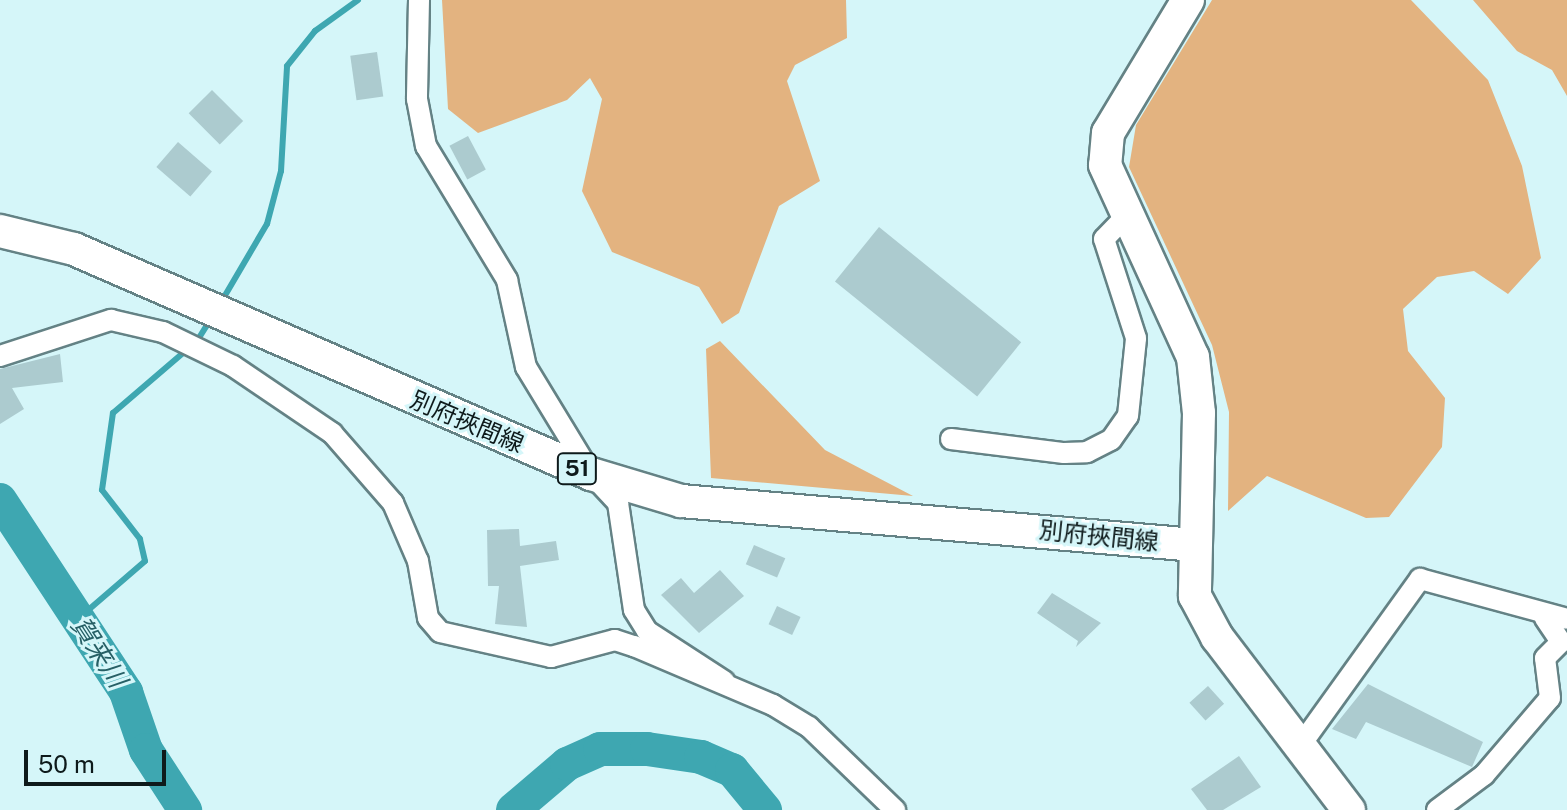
<!DOCTYPE html>
<html>
<head>
<meta charset="utf-8">
<style>
	body { margin:0 }
	#map { position:relative; width:1567px; height:810px; overflow:hidden; background:#d5f6f9; font-family:"Public Sans","Noto Sans JP",sans-serif }
	div>[style] { position:absolute }
	.green>* { inset:0; background:#e3b380 }
	.stream>* { height:6px; margin:-3px; padding:0 3px; transform-origin:3px; border-radius:3px; background:#3ea7b1 }
	.river>* { height:34px; margin:-17px; padding:0 17px; transform-origin:17px; border-radius:17px; background:#3ea7b1 }
	.building>* { inset:0; background:#accbcf; transform-origin:0 0 }
	.roads { filter:drop-shadow(2px 0 #648285) drop-shadow(-2px 0 #648285) drop-shadow(0 2px #648285) drop-shadow(0 -2px #648285) }
	.minor>* { height:20px; margin:-10px; padding:0 10px; transform-origin:10px; border-radius:10px; background:#fff }
	.primary>* { height:32px; margin:-16px; padding:0 16px; transform-origin:16px; border-radius:16px; background:#fff }
	span { translate:-50% -50%; white-space:nowrap; text-align:center; line-height:1.15; -webkit-text-stroke:6px #d5f6f9; paint-order:stroke }
	.shield-label span { padding:2px 6px; background:#d5f6f9; border:2px solid; border-radius:6px; -webkit-text-stroke-width:0 }
	.shield-label { font-size:22px; color:#0e1a1b; font-weight:700 }
	.street-label { font-size:24px; color:#0e1a1b }
	.water-label { font-size:26px; color:#265f65; font-style:italic }
	.scale { position:absolute; left:24px; top:750px; width:142px; height:36px; box-sizing:border-box; border:4px solid #0e1a1b; border-top:0; padding-left:10px; font-size:24px; line-height:28px; white-space:nowrap; color:#0e1a1b; -webkit-text-stroke:6px #d5f6f9; paint-order:stroke }
</style>
</head>
<body>
<div id="map">
	<div class="green">
		<i style="clip-path:polygon(442px 0,846px 0,847px 38px,795px 65px,787px 81px,820px 181px,779px 206px,739px 313px,722px 324px,699px 287px,612px 252px,582px 191px,602px 99px,590px 78px,567px 100px,478px 133px,448px 109px)"></i>
		<i style="clip-path:polygon(1212px 0,1411px 0,1488px 80px,1522px 166px,1541px 258px,1508px 294px,1474px 271px,1437px 277px,1403px 309px,1408px 351px,1445px 398px,1442px 447px,1389px 517px,1366px 518px,1267px 476px,1228px 511px,1229px 412px,1212px 345px,1129px 167px,1136px 125px)"></i>
		<i style="clip-path:polygon(1473px 0,1567px 0,1567px 96px,1552px 70px,1517px 51px)"></i>
		<i style="clip-path:polygon(720px 341px,825px 450px,913px 496px,711px 478px,706px 349px)"></i>
	</div>
	<div class="stream">
		<i style="left:220px;top:304px;width:93px;rotate:-59.6deg"></i>
		<i style="left:267px;top:224px;width:55px;rotate:-75.2deg"></i>
		<i style="left:281px;top:171px;width:105px;rotate:-86.7deg"></i>
		<i style="left:287px;top:66px;width:45px;rotate:-51.3deg"></i>
		<i style="left:315px;top:31px;width:53px;rotate:-35.8deg"></i>
		<i style="left:79px;top:618px;width:87px;rotate:-40.8deg"></i>
		<i style="left:145px;top:561px;width:23px;rotate:-103deg"></i>
		<i style="left:140px;top:539px;width:62px;rotate:-127.8deg"></i>
		<i style="left:102px;top:490px;width:78px;rotate:-81.9deg"></i>
		<i style="left:113px;top:413px;width:111px;rotate:-40.6deg"></i>
		<i style="left:197px;top:341px;width:25px;rotate:-58deg"></i>
	</div>
	<div class="river">
		<i style="left:0;top:500px;width:230px;rotate:56.7deg"></i>
		<i style="left:126px;top:692px;width:61px;rotate:71deg"></i>
		<i style="left:146px;top:750px;width:72px;rotate:57deg"></i>
		<i style="left:513px;top:810px;width:71px;rotate:-40.4deg"></i>
		<i style="left:567px;top:764px;width:36px;rotate:-24deg"></i>
		<i style="left:600px;top:749px;width:47px"></i>
		<i style="left:647px;top:749px;width:55px;rotate:8.4deg"></i>
		<i style="left:701px;top:757px;width:34px;rotate:23deg"></i>
		<i style="left:732px;top:770px;width:52px;rotate:50.5deg"></i>
	</div>
	<div class="building">
		<i style="left:377px;top:52px;width:45px;height:27px;rotate:82deg"></i>
		<i style="left:212px;top:90px;width:44px;height:33px;rotate:45deg"></i>
		<i style="left:468px;top:136px;width:38px;height:21px;rotate:62deg"></i>
		<i style="left:178px;top:142px;width:45px;height:33px;rotate:41deg"></i>
		<i style="left:879px;top:227px;width:183px;height:70px;rotate:39deg"></i>
		<i style="clip-path:polygon(60px 354px,63px 382px,12px 388px,24px 409px,0 424px,0 369px)"></i>
		<i style="clip-path:polygon(519px 529px,520px 546px,556px 541px,559px 560px,520px 566px,527px 627px,495px 624px,499px 586px,488px 586px,487px 530px)"></i>
		<i style="left:754px;top:545px;width:34px;height:21px;rotate:23deg"></i>
		<i style="clip-path:polygon(720px 570px,744px 596px,699px 633px,661px 595px,681px 578px,694px 593px)"></i>
		<i style="clip-path:polygon(1052px 593px,1101px 623px,1076px 647px,1078px 641px,1037px 613px)"></i>
		<i style="left:777px;top:606px;width:26px;height:20px;rotate:25deg"></i>
		<i style="clip-path:polygon(1368px 684px,1483px 742px,1472px 767px,1366px 722px,1356px 739px,1332px 729px)"></i>
		<i style="left:1208px;top:686px;width:24px;height:25px;rotate:48deg"></i>
		<i style="clip-path:polygon(1239px 756px,1261px 787px,1223px 810px,1207px 810px,1191px 789px)"></i>
	</div>
	<div class="roads">
		<div class="minor">
			<i style="left:419px;top:0;width:99px;rotate:91.2deg"></i>
			<i style="left:417px;top:99px;width:48px;rotate:79.2deg"></i>
			<i style="left:426px;top:146px;width:157px;rotate:58.8deg"></i>
			<i style="left:507px;top:280px;width:89px;rotate:77.7deg"></i>
			<i style="left:526px;top:367px;width:125px;rotate:58.7deg"></i>
			<i style="left:591px;top:474px;width:40px;rotate:47deg"></i>
			<i style="left:618px;top:503px;width:108px;rotate:81.5deg"></i>
			<i style="left:634px;top:610px;width:25px;rotate:58deg"></i>
			<i style="left:647px;top:631px;width:92px;rotate:33deg"></i>
			<i style="left:0;top:356px;width:117px;rotate:-18deg"></i>
			<i style="left:111px;top:320px;width:53px;rotate:13deg"></i>
			<i style="left:163px;top:332px;width:78px;rotate:25.9deg"></i>
			<i style="left:233px;top:366px;width:120px;rotate:34.1deg"></i>
			<i style="left:332px;top:433px;width:93px;rotate:48.9deg"></i>
			<i style="left:393px;top:503px;width:63px;rotate:66.7deg"></i>
			<i style="left:418px;top:561px;width:58px;rotate:80deg"></i>
			<i style="left:428px;top:618px;width:18px;rotate:49deg"></i>
			<i style="left:440px;top:632px;width:114px;rotate:12.7deg"></i>
			<i style="left:551px;top:657px;width:66px;rotate:-14.9deg"></i>
			<i style="left:615px;top:640px;width:20px;rotate:18deg"></i>
			<i style="left:634px;top:646px;width:151px;rotate:23deg"></i>
			<i style="left:773px;top:705px;width:42px;rotate:31.4deg"></i>
			<i style="left:809px;top:727px;width:120px;rotate:44deg"></i>
			<i style="left:951px;top:439px;width:114px;rotate:7.1deg"></i>
			<i style="left:1064px;top:453px;width:23px;rotate:-2deg"></i>
			<i style="left:1087px;top:452px;width:27px;rotate:-27deg"></i>
			<i style="left:1111px;top:440px;width:29px;rotate:-55deg"></i>
			<i style="left:1128px;top:416px;width:78px;rotate:-84.1deg"></i>
			<i style="left:1136px;top:338px;width:104px;rotate:-107.9deg"></i>
			<i style="left:1104px;top:239px;width:30px;rotate:-46deg"></i>
			<i style="left:1300px;top:746px;width:206px;rotate:-54.3deg"></i>
			<i style="left:1420px;top:579px;width:152px;rotate:15.2deg"></i>
			<i style="left:1437px;top:810px;width:59px;rotate:-36.7deg"></i>
			<i style="left:1484px;top:775px;width:101px;rotate:-49.4deg"></i>
			<i style="left:1550px;top:698px;width:40px;rotate:-97.1deg"></i>
			<i style="left:1545px;top:658px;width:23px;rotate:-45deg"></i>
			<i style="left:1561px;top:642px;width:29px;rotate:-124deg"></i>
		</div>
		<div class="primary">
			<i style="left:1188px;top:0;width:155px;rotate:121deg"></i>
			<i style="left:1108px;top:133px;width:32px;rotate:95deg"></i>
			<i style="left:1105px;top:165px;width:211px;rotate:65.4deg"></i>
			<i style="left:1193px;top:357px;width:56px;rotate:83.9deg"></i>
			<i style="left:1199px;top:413px;width:183px;rotate:91.3deg"></i>
			<i style="left:1195px;top:596px;width:47px;rotate:61.8deg"></i>
			<i style="left:1217px;top:637px;width:218px;rotate:52.7deg"></i>
			<i style="left:0;top:231px;width:76px;rotate:13.7deg"></i>
			<i style="left:74px;top:249px;width:564px;rotate:23.52deg"></i>
			<i style="left:591px;top:474px;width:94px;rotate:16.7deg"></i>
			<i style="left:681px;top:501px;width:516px;rotate:4.89deg"></i>
		</div>
	</div>
	<div class="shield-label">
		<span style="left:577px;top:469px">51</span>
	</div>
	<div class="street-label">
		<span style="left:467px;top:422px;rotate:23deg">別府挾間線</span>
		<span style="left:1099px;top:536px;rotate:6deg">別府挾間線</span>
	</div>
	<div class="water-label">
		<span style="left:99px;top:652px;rotate:57deg">賀来川</span>
	</div>
	<div class="scale">50 m</div>
</div>
</body>
</html>
